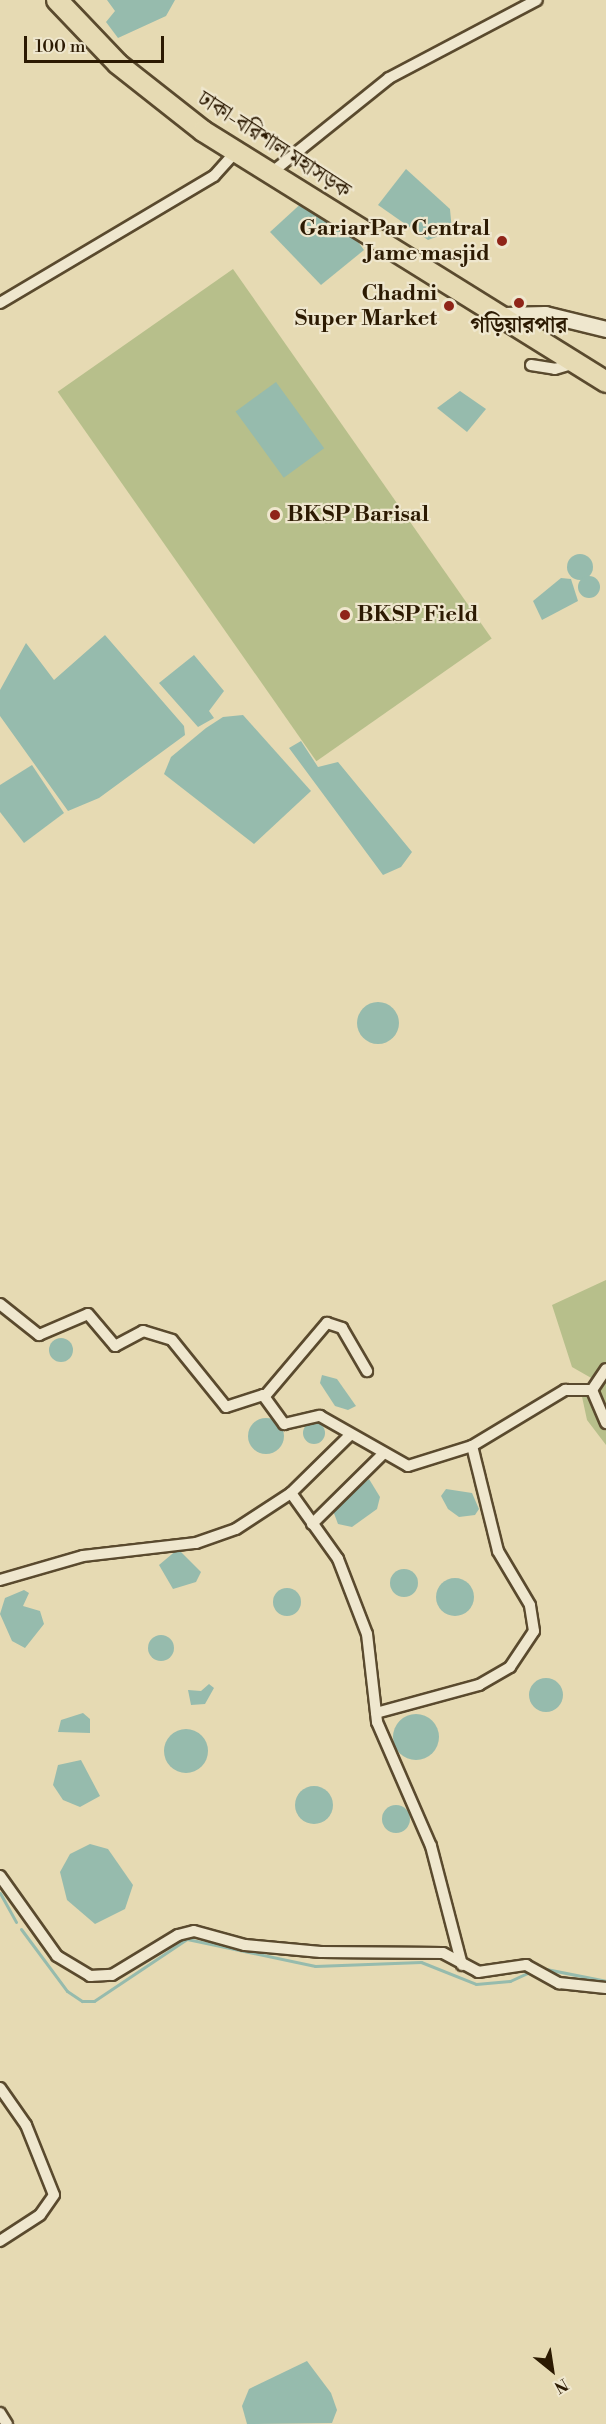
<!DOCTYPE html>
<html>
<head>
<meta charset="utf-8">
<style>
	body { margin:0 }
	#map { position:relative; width:606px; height:2424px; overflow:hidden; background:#e6dab3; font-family:"Libre Bodoni","Noto Serif Bengali",serif }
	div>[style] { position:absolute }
	.green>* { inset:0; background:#b7bf8b; transform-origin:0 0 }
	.water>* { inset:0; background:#96bbad; transform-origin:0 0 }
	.round { border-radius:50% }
	.stream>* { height:3px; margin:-1.5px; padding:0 1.5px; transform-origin:1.5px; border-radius:1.5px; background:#96bbad }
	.roads { filter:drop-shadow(2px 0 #5a4a2e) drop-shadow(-2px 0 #5a4a2e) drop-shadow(0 2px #5a4a2e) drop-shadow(0 -2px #5a4a2e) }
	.street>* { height:10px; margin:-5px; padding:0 5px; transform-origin:5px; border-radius:5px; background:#efe7ce }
	.secondary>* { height:15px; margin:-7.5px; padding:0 7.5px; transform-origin:7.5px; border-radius:7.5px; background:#efe7ce }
	.highway>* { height:20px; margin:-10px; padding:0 10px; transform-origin:10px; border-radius:10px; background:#e6dab3 }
	.dots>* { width:16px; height:16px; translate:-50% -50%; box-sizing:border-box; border:3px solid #efe7ce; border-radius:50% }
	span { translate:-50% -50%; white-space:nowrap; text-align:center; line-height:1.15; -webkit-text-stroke:4.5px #efe7ce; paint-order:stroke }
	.street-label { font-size:22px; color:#2c1a02 }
	.poi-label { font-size:22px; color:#2c1a02; font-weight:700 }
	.right { translate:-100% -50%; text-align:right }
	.left { translate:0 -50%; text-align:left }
	.north { position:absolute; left:522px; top:2340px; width:60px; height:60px; -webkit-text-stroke:4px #efe7ce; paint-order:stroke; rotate:150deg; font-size:16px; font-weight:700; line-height:24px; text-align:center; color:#2c1a02 }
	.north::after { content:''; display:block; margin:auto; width:21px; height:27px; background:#2c1a02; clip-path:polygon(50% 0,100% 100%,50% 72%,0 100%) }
	.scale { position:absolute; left:24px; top:36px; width:140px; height:27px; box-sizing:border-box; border:3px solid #2c1a02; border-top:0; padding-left:8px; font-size:18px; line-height:21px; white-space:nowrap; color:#2c1a02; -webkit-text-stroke:4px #efe7ce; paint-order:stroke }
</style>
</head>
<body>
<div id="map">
	<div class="green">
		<i style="left:233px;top:269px;width:451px;height:214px;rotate:55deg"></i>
		<i style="clip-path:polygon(606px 1280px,606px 1445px,587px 1420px,581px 1392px,593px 1379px,572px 1367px,552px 1305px)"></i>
	</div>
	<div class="water">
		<i style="clip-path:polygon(107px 0,175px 0,166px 16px,118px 38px,106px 22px,115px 11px)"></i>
		<i style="clip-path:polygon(406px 169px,450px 209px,452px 231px,428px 240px,378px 205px)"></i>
		<i style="clip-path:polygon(306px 199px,350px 231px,364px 250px,321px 285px,270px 232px)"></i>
		<i style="left:276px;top:382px;width:82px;height:50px;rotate:54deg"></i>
		<i style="clip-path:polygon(460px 391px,486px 409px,467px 432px,437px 408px)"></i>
		<i class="round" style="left:567px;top:554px;width:26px;height:26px"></i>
		<i class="round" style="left:578px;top:576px;width:22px;height:22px"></i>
		<i style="clip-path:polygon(561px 578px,571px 579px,578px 601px,542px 620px,533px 601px)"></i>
		<i style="clip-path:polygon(105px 635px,184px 726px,185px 735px,99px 798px,68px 811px,0 716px,0 690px,26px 643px,54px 680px)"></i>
		<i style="clip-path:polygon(194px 655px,224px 691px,209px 711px,214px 718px,198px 727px,159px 683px)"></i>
		<i style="clip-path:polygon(243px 715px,311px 791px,254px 844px,164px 774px,171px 757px,206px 728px,223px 717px)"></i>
		<i style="clip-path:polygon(301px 741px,318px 767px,338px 762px,412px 852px,401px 867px,383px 875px,289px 748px)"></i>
		<i style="clip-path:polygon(32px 765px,64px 813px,24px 843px,0 812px,0 785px)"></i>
		<i class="round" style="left:357px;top:1002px;width:42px;height:42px"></i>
		<i class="round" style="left:49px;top:1338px;width:24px;height:24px"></i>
		<i style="clip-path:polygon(322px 1375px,337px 1379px,356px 1406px,348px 1410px,335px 1406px,320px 1383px)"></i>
		<i class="round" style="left:248px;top:1418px;width:36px;height:36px"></i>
		<i class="round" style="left:303px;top:1422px;width:22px;height:22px"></i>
		<i style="clip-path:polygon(369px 1479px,380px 1497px,377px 1509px,352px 1527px,338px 1524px,332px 1508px)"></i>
		<i style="clip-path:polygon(446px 1489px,472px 1493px,479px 1509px,475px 1515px,459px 1517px,448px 1509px,441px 1496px)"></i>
		<i style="clip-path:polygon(178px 1549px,201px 1572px,196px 1582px,173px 1589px,159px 1565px)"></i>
		<i class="round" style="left:390px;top:1569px;width:28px;height:28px"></i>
		<i class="round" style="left:436px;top:1578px;width:38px;height:38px"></i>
		<i class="round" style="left:273px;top:1588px;width:28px;height:28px"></i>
		<i style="clip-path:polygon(24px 1590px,29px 1593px,23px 1606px,40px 1611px,44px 1624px,25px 1648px,12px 1641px,0 1614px,5px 1598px)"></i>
		<i class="round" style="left:148px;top:1635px;width:26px;height:26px"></i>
		<i class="round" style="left:529px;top:1678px;width:34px;height:34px"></i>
		<i style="clip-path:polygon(209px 1684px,214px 1688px,205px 1704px,191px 1705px,188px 1690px,201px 1691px)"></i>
		<i style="clip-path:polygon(83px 1713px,90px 1719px,90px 1733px,58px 1732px,61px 1720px)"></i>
		<i class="round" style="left:393px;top:1714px;width:46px;height:46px"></i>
		<i class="round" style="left:164px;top:1729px;width:44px;height:44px"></i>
		<i style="clip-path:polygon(81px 1760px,100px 1796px,80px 1807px,63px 1800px,53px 1785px,58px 1765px)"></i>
		<i class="round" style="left:295px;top:1786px;width:38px;height:38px"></i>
		<i class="round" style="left:382px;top:1805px;width:28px;height:28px"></i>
		<i style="clip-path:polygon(90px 1844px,108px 1849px,133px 1885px,125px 1909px,95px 1924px,67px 1900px,60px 1872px,70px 1854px)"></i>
		<i style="clip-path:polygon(307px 2361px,331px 2393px,337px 2410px,332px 2423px,247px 2424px,242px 2406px,249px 2389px)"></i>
	</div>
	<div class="stream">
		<i style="left:0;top:1893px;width:33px;rotate:61deg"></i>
		<i style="left:21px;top:1929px;width:77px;rotate:53.4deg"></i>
		<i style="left:67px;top:1991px;width:18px;rotate:34deg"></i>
		<i style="left:82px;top:2001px;width:12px"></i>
		<i style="left:94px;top:2001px;width:112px;rotate:-33.7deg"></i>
		<i style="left:187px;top:1939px;width:131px;rotate:11.9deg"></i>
		<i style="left:315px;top:1966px;width:106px;rotate:-2.2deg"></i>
		<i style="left:421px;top:1962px;width:59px;rotate:21.8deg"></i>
		<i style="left:476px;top:1984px;width:34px;rotate:-5deg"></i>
		<i style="left:510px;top:1981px;width:23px;rotate:-25deg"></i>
		<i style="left:541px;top:1968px;width:66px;rotate:11.3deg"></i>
	</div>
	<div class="roads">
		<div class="street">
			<i style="left:271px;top:173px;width:151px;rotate:-38.8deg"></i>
			<i style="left:389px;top:78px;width:167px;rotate:-27.8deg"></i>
			<i style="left:0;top:303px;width:249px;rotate:-30.7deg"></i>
			<i style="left:214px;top:176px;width:31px;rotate:-48deg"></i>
			<i style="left:531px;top:365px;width:24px;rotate:9deg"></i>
			<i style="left:555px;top:369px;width:21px;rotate:-17deg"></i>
			<i style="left:0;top:1304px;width:50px;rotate:38.5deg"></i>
			<i style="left:39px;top:1335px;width:53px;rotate:-23.2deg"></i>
			<i style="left:88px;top:1314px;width:42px;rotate:49.8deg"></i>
			<i style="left:115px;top:1346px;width:32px;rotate:-28deg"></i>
			<i style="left:143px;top:1331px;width:30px;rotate:17deg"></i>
			<i style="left:172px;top:1340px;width:86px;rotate:51.1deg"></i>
			<i style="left:226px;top:1407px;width:39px;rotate:-18deg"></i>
			<i style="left:263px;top:1395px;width:36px;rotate:54deg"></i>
			<i style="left:284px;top:1424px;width:37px;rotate:-13deg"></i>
			<i style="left:320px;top:1416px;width:101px;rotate:29.6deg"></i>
			<i style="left:408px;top:1466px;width:67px;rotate:-17.4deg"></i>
			<i style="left:472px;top:1446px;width:109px;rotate:-31.1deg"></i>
			<i style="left:565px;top:1390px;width:27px"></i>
			<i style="left:592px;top:1390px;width:36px;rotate:67deg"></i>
			<i style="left:592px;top:1390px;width:25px;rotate:-56deg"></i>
			<i style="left:265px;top:1396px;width:96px;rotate:-49.7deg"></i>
			<i style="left:327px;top:1323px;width:16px;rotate:18deg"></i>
			<i style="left:342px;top:1328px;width:50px;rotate:59.8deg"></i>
			<i style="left:291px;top:1493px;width:81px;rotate:54.5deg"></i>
			<i style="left:338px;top:1559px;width:80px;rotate:68.9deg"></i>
			<i style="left:367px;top:1634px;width:89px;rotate:83.5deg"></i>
			<i style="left:377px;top:1722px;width:135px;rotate:66.5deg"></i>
			<i style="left:431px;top:1846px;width:123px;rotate:75.4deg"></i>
			<i style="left:312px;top:1524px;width:100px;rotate:-44.6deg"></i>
			<i style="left:0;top:1580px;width:86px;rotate:-16.1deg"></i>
			<i style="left:83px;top:1556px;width:114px;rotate:-6.6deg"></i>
			<i style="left:196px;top:1543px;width:42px;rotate:-19.3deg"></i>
			<i style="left:236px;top:1529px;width:66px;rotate:-33.2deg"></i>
			<i style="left:291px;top:1493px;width:81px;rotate:-44.5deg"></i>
			<i style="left:376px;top:1713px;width:107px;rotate:-15.2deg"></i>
			<i style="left:479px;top:1685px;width:36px;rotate:-30deg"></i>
			<i style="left:510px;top:1667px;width:43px;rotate:-56.3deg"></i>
			<i style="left:534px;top:1631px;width:26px;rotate:-99deg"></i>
			<i style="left:530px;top:1605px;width:63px;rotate:-120.7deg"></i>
			<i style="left:498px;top:1551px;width:108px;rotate:-103.9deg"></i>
			<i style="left:0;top:1876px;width:98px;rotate:54.5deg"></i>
			<i style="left:57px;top:1956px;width:39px;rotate:31deg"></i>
			<i style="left:90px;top:1976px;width:22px;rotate:-3deg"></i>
			<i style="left:112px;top:1975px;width:77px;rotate:-31.2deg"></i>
			<i style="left:178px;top:1935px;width:16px;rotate:-14deg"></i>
			<i style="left:194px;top:1931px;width:53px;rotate:15.4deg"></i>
			<i style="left:245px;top:1945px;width:76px;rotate:5.3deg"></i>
			<i style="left:321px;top:1952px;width:122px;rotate:0.5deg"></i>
			<i style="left:443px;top:1953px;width:40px;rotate:28deg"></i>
			<i style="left:478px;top:1972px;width:49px;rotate:-8.3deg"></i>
			<i style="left:526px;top:1965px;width:38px;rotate:29deg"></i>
			<i style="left:559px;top:1983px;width:47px;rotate:6.1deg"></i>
			<i style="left:0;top:2088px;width:45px;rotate:54.9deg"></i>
			<i style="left:26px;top:2125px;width:75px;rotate:68.2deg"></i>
			<i style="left:54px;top:2195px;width:24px;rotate:125deg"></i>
			<i style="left:40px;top:2215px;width:48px;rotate:147deg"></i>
			<i style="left:0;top:2413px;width:13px;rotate:58deg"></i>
		</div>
		<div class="secondary">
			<i style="left:505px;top:315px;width:40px;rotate:-1.4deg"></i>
			<i style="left:545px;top:314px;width:63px;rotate:13.8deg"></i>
		</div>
		<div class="highway">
			<i style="left:57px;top:0;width:88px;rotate:46.4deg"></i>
			<i style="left:118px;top:64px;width:108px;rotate:38.2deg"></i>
			<i style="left:203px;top:131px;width:475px;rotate:31.9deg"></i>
		</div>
	</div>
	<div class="dots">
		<i style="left:502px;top:241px;background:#8f2418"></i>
		<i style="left:519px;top:303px;background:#8f2418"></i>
		<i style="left:449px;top:306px;background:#8f2418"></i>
		<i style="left:275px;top:515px;background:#8f2418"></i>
		<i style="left:345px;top:615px;background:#8f2418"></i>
	</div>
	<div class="street-label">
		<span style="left:274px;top:145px;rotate:33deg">ঢাকা-বরিশাল মহাসড়ক</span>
	</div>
	<div class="poi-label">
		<span class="right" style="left:490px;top:241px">GariarPar Central<br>Jame masjid</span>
		<span class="right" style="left:437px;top:306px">Chadni<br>Super Market</span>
		<span style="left:519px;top:326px">গড়িয়ারপার</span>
		<span class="left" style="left:287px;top:515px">BKSP Barisal</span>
		<span class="left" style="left:357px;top:615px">BKSP Field</span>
	</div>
	<div class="north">N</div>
	<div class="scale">100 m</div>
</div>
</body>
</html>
